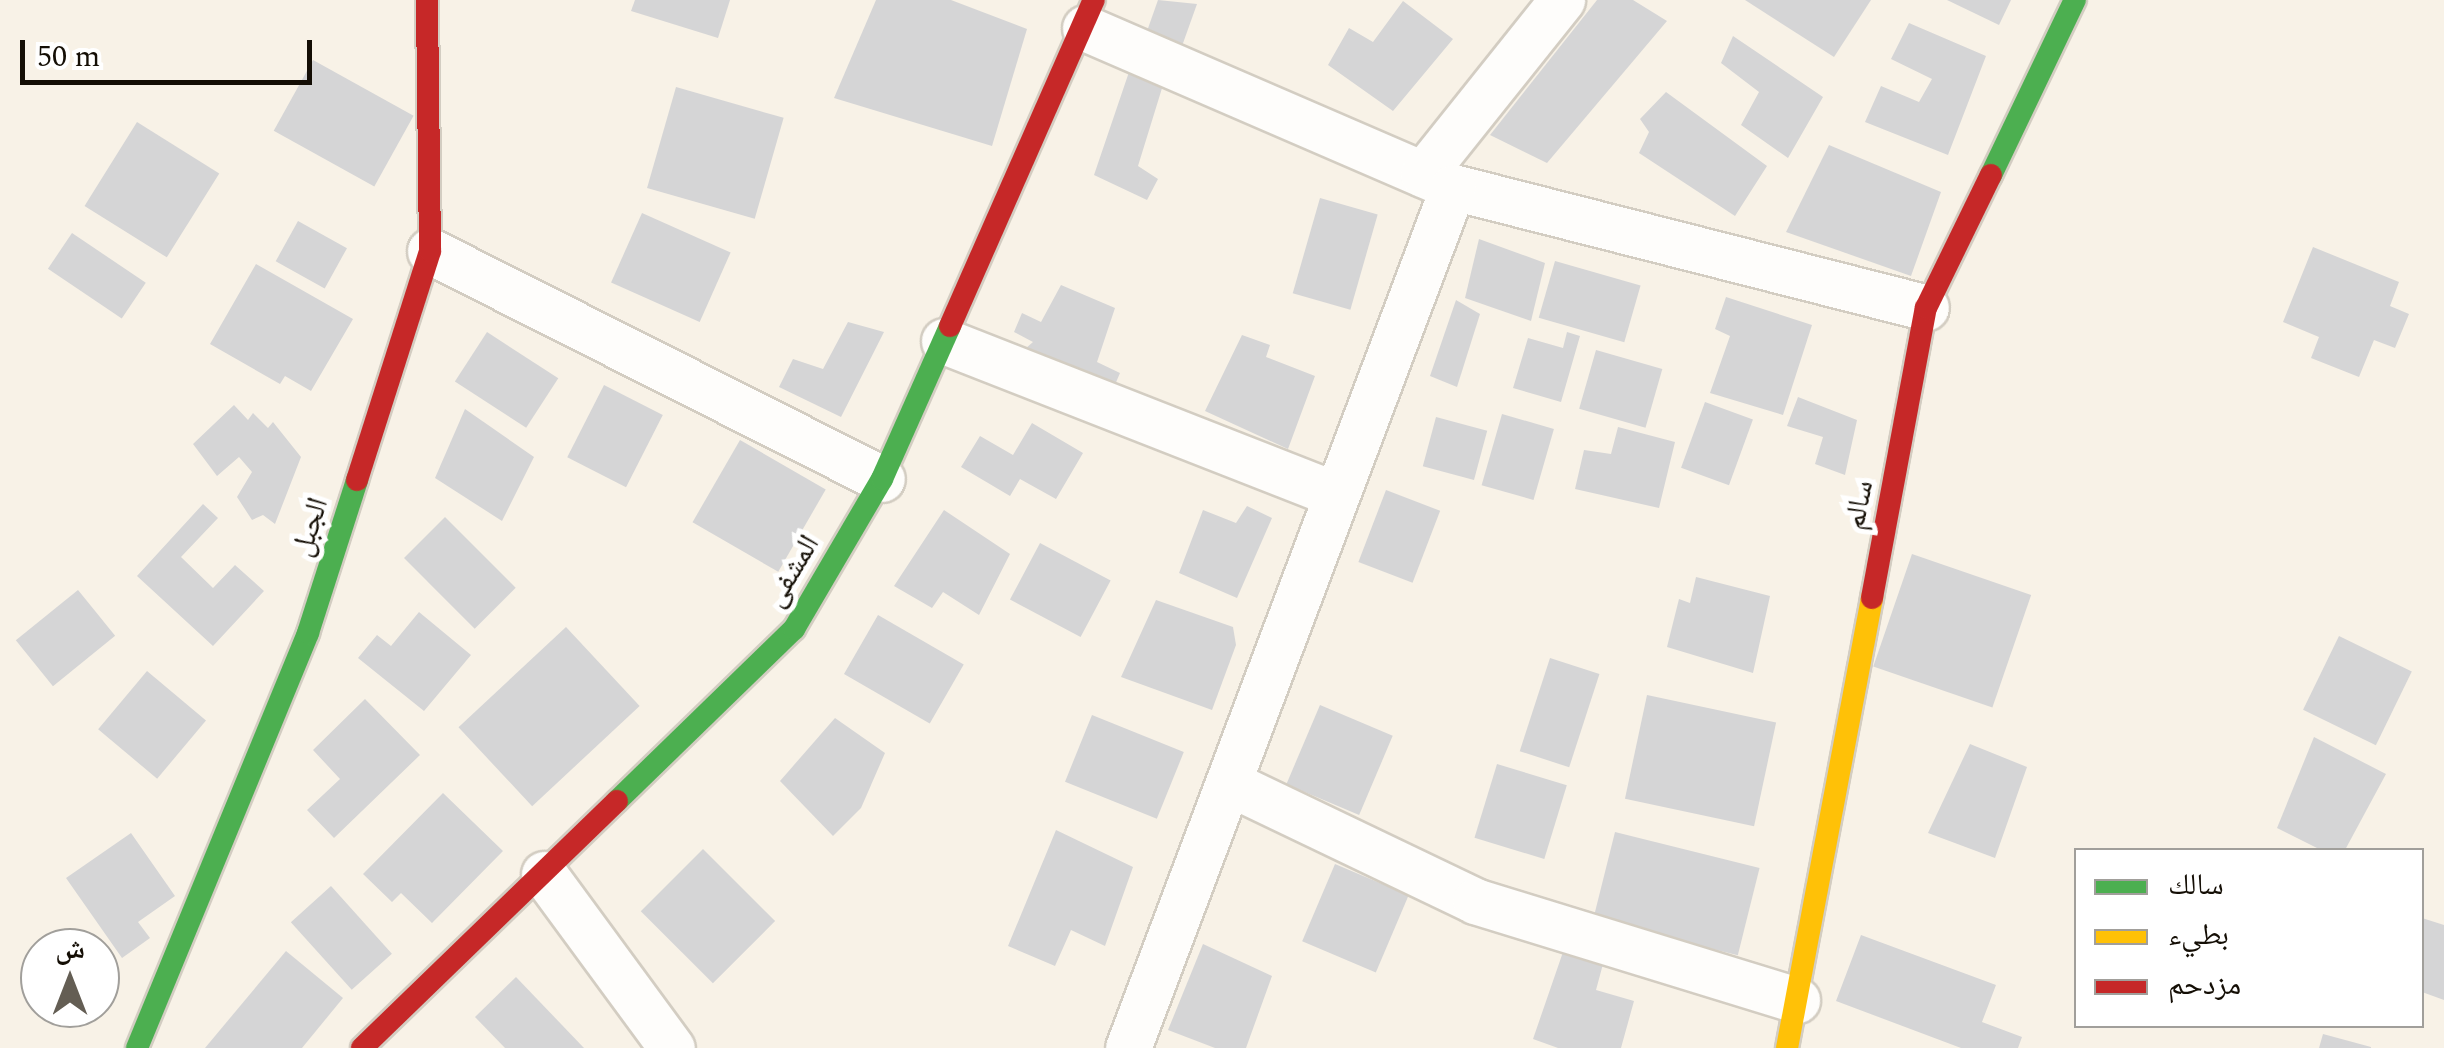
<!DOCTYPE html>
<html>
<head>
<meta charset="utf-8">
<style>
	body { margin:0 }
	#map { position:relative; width:2444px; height:1048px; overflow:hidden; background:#f8f2e7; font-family:Spectral,"Noto Naskh Arabic",serif }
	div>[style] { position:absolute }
	.building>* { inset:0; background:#d5d5d6; transform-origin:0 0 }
	.roads { filter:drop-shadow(2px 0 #d3cdc2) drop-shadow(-2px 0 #d3cdc2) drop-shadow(0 2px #d3cdc2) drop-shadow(0 -2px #d3cdc2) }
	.street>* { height:45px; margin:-22.5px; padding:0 22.5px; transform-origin:22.5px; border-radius:22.5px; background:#fefdfb }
	.fast>* { height:22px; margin:-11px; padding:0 11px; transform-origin:11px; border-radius:11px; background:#4caf50 }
	.slow>* { height:22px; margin:-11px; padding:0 11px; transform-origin:11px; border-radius:11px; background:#ffc107 }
	.jam>* { height:22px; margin:-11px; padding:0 11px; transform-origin:11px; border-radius:11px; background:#c62828 }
	span { translate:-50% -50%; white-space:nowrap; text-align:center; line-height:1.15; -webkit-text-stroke:10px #fff; paint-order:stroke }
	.street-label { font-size:30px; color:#140e05 }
	.legend { position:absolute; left:2074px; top:848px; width:350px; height:180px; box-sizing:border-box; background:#fff; border:2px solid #a19f9b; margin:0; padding:12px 18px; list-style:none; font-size:30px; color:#140e05 }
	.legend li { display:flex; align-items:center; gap:20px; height:50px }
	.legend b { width:50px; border:2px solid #a19f9b }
	.north { position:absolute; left:20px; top:928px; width:100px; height:100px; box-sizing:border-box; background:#fff; border:2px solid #a19f9b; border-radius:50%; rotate:0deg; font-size:28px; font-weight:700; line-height:40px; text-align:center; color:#140e05 }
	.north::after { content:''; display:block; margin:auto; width:35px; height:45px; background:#645e54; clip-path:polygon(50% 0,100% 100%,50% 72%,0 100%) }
	.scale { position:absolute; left:20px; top:40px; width:292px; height:45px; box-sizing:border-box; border:5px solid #140e05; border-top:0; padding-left:12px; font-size:30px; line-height:35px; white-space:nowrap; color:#140e05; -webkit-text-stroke:8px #fff; paint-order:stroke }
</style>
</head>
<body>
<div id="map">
	<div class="building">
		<i style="clip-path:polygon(635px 0,730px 0,718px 38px,631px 11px)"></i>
		<i style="clip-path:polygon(876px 0,951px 0,1027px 29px,992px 146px,834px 98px)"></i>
		<i style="clip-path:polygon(1158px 0,1197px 4px,1182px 46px,1146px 34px)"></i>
		<i style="clip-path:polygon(1597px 0,1633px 0,1667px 21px,1547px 163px,1490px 135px)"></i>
		<i style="clip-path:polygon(1745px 0,1871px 0,1834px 57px)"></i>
		<i style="clip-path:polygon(1947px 0,2011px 0,1999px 25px)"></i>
		<i style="clip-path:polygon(1403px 1px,1453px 39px,1393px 111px,1328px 65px,1349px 28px,1373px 42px)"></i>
		<i style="clip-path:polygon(1909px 23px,1986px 56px,1948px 155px,1865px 122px,1881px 86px,1919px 102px,1932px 79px,1891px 59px)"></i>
		<i style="clip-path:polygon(1733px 36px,1823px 97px,1788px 158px,1741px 125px,1759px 92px,1721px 63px)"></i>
		<i style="left:313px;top:60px;width:115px;height:81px;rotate:29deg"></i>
		<i style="clip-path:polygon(1129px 72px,1163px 85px,1138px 166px,1158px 179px,1147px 200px,1094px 175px)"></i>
		<i style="left:676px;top:87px;width:112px;height:105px;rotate:16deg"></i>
		<i style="clip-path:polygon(1666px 92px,1767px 166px,1735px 216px,1639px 153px,1649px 132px,1640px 119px)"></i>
		<i style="left:137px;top:122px;width:97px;height:99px;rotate:32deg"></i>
		<i style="clip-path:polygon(1829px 145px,1941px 192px,1911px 276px,1786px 232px)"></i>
		<i style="left:1320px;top:198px;width:60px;height:99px;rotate:16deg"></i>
		<i style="left:642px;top:213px;width:97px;height:76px;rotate:24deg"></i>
		<i style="left:298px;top:221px;width:56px;height:46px;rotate:29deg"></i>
		<i style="left:72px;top:233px;width:89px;height:43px;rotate:34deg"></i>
		<i style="clip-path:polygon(1479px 239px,1545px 263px,1531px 321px,1465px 298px)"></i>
		<i style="clip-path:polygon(2313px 247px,2399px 282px,2390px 306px,2409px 314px,2395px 348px,2374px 340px,2359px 377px,2311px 358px,2319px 337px,2283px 322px)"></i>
		<i style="left:1555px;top:261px;width:89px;height:59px;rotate:16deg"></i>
		<i style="clip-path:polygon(256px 264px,353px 319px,311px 391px,285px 376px,280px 384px,210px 344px)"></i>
		<i style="clip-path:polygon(1061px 285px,1115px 308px,1097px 362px,1120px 373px,1114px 387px,1025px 349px,1033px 342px,1014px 332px,1022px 313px,1041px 322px)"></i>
		<i style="clip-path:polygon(1726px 297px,1812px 325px,1783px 415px,1710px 393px,1730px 336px,1715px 329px)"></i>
		<i style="clip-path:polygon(1456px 300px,1480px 314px,1457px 387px,1430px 376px)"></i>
		<i style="clip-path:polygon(848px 322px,884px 332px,841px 417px,779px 387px,793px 359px,823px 369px)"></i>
		<i style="left:487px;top:332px;width:85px;height:59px;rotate:33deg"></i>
		<i style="clip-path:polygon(1567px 332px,1580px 336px,1561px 402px,1513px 388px,1528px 338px,1563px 348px)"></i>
		<i style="clip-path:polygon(1242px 335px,1270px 345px,1266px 357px,1315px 376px,1288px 449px,1205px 411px)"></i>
		<i style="left:1596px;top:350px;width:69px;height:61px;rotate:16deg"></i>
		<i style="left:604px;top:385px;width:66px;height:81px;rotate:27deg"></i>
		<i style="clip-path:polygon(1798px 397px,1857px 420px,1845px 475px,1815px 464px,1823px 437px,1787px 426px)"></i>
		<i style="left:1705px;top:402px;width:51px;height:70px;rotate:20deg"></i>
		<i style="clip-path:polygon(234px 405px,248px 420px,253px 413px,268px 428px,273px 422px,301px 457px,275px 524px,263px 515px,252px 520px,237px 497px,252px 472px,239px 457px,217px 476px,193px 444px)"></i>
		<i style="clip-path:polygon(465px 409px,534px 457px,502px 521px,435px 478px)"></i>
		<i style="left:1502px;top:414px;width:54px;height:74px;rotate:16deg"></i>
		<i style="left:1436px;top:417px;width:53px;height:51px;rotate:15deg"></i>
		<i style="clip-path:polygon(1032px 423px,1083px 453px,1056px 499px,1020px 479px,1010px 496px,961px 467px,980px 436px,1013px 455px)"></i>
		<i style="clip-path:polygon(1618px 427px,1675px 442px,1659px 508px,1575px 489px,1584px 450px,1611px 454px)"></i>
		<i style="left:740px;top:440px;width:99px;height:95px;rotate:30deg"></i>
		<i style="left:1386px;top:490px;width:58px;height:77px;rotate:21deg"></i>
		<i style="clip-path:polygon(203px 504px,218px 518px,181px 557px,213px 588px,235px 565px,264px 591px,213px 646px,137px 576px)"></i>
		<i style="clip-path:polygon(1247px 506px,1272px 518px,1237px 598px,1179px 573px,1203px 510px,1236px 523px)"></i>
		<i style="clip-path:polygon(944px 510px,1010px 554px,979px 615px,943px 592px,932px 608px,894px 586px)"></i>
		<i style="left:445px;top:517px;width:100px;height:58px;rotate:45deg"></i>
		<i style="left:1040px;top:543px;width:80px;height:64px;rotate:28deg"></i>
		<i style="left:1912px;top:554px;width:126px;height:119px;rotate:19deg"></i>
		<i style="clip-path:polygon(1696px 577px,1770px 596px,1753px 673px,1667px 647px,1679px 599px,1690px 603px)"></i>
		<i style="left:78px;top:590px;width:59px;height:80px;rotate:51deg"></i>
		<i style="clip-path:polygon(1156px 600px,1233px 627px,1236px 645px,1212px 710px,1121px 677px)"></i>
		<i style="clip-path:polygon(419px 612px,471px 655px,424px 711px,358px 658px,377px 635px,391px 646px)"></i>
		<i style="left:878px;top:615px;width:99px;height:68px;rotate:30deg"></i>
		<i style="left:566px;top:627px;width:108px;height:147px;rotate:47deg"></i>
		<i style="left:2339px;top:636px;width:81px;height:82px;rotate:26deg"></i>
		<i style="left:1550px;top:658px;width:52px;height:98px;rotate:18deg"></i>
		<i style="left:147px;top:671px;width:77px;height:76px;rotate:40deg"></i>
		<i style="left:1647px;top:695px;width:132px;height:106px;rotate:12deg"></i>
		<i style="clip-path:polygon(365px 699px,420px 755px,334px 838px,307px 810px,340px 779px,313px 750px)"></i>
		<i style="left:1320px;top:705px;width:79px;height:86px;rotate:23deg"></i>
		<i style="left:1092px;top:715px;width:99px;height:72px;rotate:22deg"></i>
		<i style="clip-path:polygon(835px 718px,885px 753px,861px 808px,833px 836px,780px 781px)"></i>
		<i style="clip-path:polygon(2314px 737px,2386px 774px,2345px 850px,2321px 850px,2277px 828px)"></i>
		<i style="clip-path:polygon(1970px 744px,2027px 767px,1995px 858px,1928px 833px)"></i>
		<i style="left:1497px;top:764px;width:73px;height:77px;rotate:17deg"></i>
		<i style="clip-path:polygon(443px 793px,503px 851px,432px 923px,401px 893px,392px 902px,363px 874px)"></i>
		<i style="clip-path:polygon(1056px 830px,1133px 867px,1105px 946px,1071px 930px,1055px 966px,1008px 946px)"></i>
		<i style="left:1615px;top:832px;width:149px;height:90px;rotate:14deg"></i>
		<i style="clip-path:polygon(131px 833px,175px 896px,138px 922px,150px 938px,122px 958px,66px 878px)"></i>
		<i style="left:703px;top:849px;width:102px;height:88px;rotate:45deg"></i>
		<i style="left:1335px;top:864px;width:80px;height:84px;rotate:23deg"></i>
		<i style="left:331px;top:886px;width:91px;height:54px;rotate:48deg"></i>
		<i style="clip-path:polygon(2422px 918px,2444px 925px,2444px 1000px,2422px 992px)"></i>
		<i style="clip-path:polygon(1861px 935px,1996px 985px,1982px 1022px,2022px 1037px,2018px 1048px,1961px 1048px,1836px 1001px)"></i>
		<i style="clip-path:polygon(1203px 944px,1272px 976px,1246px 1048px,1215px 1048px,1168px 1030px)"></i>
		<i style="clip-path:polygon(286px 951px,343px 998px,302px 1048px,205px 1048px)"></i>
		<i style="clip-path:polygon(1563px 952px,1603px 964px,1596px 990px,1634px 1001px,1621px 1048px,1558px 1048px,1533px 1039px)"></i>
		<i style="clip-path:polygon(516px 977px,584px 1048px,505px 1048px,475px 1017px)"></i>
		<i style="clip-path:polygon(2323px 1034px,2371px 1047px,2371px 1048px,2319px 1048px)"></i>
	</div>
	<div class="roads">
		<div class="street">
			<i style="left:1085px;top:28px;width:401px;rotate:23.4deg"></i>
			<i style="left:1453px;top:187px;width:488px;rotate:14.3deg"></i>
			<i style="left:1423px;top:174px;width:223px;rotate:-51.4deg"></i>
			<i style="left:430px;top:251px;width:506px;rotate:26.77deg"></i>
			<i style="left:944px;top:341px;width:417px;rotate:21.4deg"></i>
			<i style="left:1231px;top:784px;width:271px;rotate:25.6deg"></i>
			<i style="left:1475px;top:901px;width:337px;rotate:17.1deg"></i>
			<i style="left:544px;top:874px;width:216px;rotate:53.7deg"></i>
			<i style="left:1128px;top:1048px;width:920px;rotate:-69.32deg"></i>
		</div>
		<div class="fast">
			<i style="left:1991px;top:175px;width:194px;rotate:-64.4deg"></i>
			<i style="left:617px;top:801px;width:247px;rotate:-44.2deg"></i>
			<i style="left:794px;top:629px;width:174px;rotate:-59.6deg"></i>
			<i style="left:882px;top:479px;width:167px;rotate:-66deg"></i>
			<i style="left:137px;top:1048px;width:449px;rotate:-67.6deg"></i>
			<i style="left:308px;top:633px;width:161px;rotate:-72.2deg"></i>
		</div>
		<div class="slow">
			<i style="left:1787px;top:1048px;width:458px;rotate:-79.3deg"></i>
		</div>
		<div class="jam">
			<i style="left:950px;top:326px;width:356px;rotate:-66.2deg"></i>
			<i style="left:357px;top:480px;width:240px;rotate:-72.3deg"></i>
			<i style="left:430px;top:251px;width:251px;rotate:-90.7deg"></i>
			<i style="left:1872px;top:598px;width:295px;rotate:-79.5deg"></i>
			<i style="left:1926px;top:308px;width:148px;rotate:-64deg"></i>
			<i style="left:362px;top:1048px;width:355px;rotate:-44.1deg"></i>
		</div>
	</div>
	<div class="street-label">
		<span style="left:1859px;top:505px;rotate:-79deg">سالم</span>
		<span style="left:310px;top:527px;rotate:-72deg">الجبل</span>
		<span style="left:792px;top:571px;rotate:-59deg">المشفى</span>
	</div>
	<ul class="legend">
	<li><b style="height:12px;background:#4caf50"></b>سالك</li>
	<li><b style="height:12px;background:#ffc107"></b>بطيء</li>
	<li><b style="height:12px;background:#c62828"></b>مزدحم</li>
	</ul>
	<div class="north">ش</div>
	<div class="scale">50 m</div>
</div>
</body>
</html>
